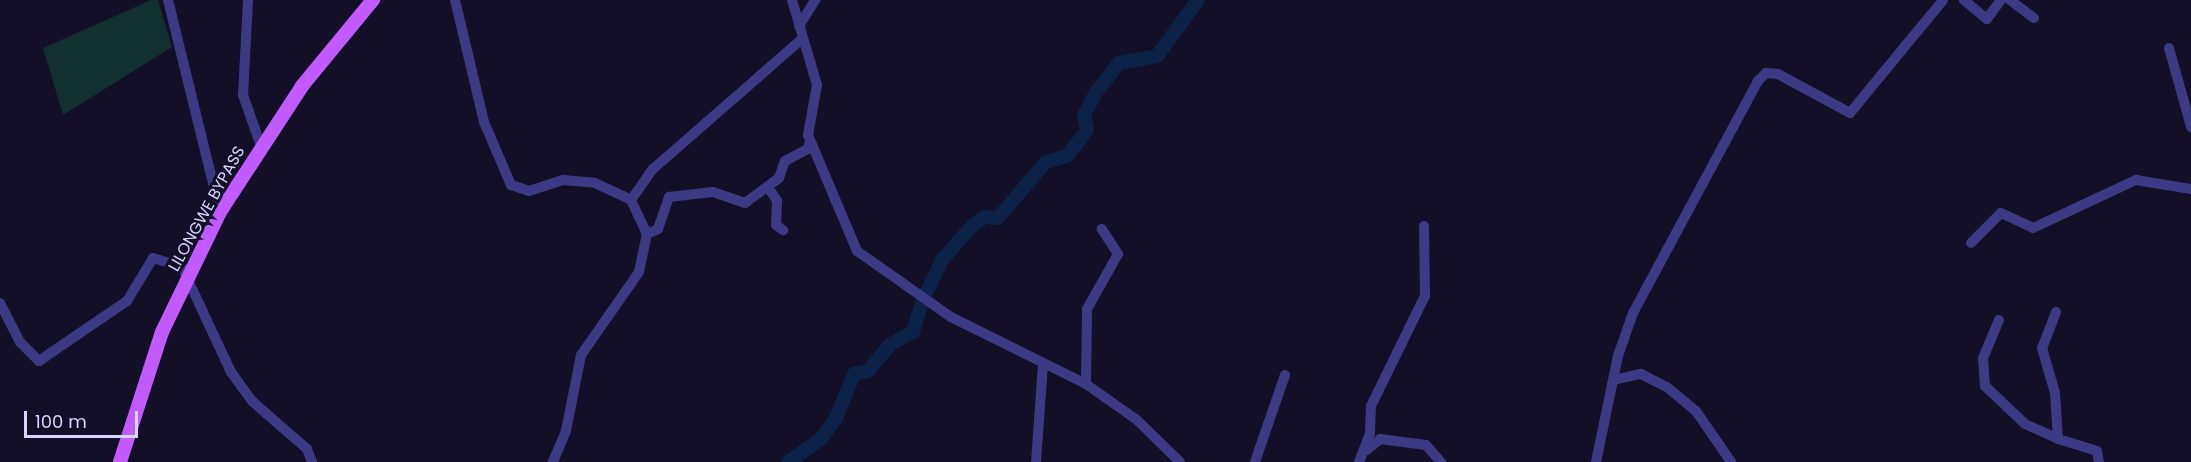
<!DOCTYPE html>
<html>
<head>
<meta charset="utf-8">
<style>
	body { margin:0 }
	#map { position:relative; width:2191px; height:462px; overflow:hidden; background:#130f26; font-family:Poppins,sans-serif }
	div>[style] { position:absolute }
	.green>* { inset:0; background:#12302f }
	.river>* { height:14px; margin:-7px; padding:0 7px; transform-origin:7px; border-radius:7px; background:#0c2248 }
	.minor>* { height:10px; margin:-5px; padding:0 5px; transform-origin:5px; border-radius:5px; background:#3d3a85 }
	.major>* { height:14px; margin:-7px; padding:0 7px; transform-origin:7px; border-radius:7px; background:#c25bff }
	span { translate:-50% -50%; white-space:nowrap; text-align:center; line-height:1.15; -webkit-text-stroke:6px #130f26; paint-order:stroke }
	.street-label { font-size:16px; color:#d9d4ff }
	.scale { position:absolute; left:24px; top:411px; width:114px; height:27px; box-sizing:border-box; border:3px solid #d9d4ff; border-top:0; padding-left:8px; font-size:18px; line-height:21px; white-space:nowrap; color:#d9d4ff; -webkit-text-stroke:4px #130f26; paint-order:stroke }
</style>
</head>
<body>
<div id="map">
	<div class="green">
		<i style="clip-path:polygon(151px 0,158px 0,172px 47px,63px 115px,43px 48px)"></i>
	</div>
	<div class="river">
		<i style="left:925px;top:295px;width:39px;rotate:-64deg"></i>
		<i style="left:942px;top:260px;width:45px;rotate:-48.6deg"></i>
		<i style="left:972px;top:226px;width:15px;rotate:-37deg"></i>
		<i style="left:984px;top:217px;width:14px;rotate:4deg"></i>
		<i style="left:998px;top:218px;width:74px;rotate:-49.4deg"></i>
		<i style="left:1046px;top:162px;width:22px;rotate:-16deg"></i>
		<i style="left:1067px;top:156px;width:33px;rotate:-52deg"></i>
		<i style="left:1087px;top:130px;width:15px;rotate:-101deg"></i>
		<i style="left:1084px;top:115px;width:27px;rotate:-62deg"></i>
		<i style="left:1097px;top:91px;width:36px;rotate:-52deg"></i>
		<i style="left:1119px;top:63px;width:39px;rotate:-10deg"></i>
		<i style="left:1157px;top:56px;width:69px;rotate:-53.8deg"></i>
		<i style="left:788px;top:462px;width:40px;rotate:-34.9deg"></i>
		<i style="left:821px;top:439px;width:26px;rotate:-54deg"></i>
		<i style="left:836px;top:418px;width:48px;rotate:-67.8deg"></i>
		<i style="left:854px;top:374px;width:14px;rotate:-12deg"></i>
		<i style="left:868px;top:371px;width:35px;rotate:-50deg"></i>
		<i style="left:891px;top:344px;width:25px;rotate:-29deg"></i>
		<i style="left:913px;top:332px;width:34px;rotate:-73deg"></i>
	</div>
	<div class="minor">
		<i style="left:168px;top:0;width:218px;rotate:76.2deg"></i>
		<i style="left:248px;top:0;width:95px;rotate:93deg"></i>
		<i style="left:243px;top:95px;width:54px;rotate:70.6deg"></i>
		<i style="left:455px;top:0;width:125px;rotate:76.6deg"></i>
		<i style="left:484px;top:122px;width:69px;rotate:66.8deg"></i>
		<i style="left:511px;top:185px;width:19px;rotate:18deg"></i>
		<i style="left:529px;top:191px;width:36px;rotate:-18deg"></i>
		<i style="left:563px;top:180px;width:32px;rotate:5deg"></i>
		<i style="left:595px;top:183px;width:40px;rotate:25deg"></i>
		<i style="left:631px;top:200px;width:38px;rotate:65deg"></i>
		<i style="left:647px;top:234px;width:39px;rotate:102deg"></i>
		<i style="left:639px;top:272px;width:101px;rotate:124.9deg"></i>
		<i style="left:581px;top:355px;width:77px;rotate:101.2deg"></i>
		<i style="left:566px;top:431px;width:34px;rotate:113deg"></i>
		<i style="left:792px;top:0;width:89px;rotate:73.6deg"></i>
		<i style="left:817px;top:85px;width:51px;rotate:100.2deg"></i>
		<i style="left:808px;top:135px;width:126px;rotate:67.1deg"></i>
		<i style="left:857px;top:251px;width:115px;rotate:35.1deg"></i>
		<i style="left:951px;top:317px;width:151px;rotate:26.4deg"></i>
		<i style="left:1086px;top:384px;width:62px;rotate:35.2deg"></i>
		<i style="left:1137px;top:420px;width:60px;rotate:44.3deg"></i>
		<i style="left:1964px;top:0;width:30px;rotate:40deg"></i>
		<i style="left:1987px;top:19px;width:24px;rotate:-54deg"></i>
		<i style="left:2010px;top:0;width:30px;rotate:37deg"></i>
		<i style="left:799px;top:26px;width:31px;rotate:-58deg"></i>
		<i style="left:2169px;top:48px;width:82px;rotate:74.4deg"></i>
		<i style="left:768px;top:187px;width:17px;rotate:57deg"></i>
		<i style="left:777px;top:201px;width:24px;rotate:92deg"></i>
		<i style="left:776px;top:225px;width:9px;rotate:36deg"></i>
		<i style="left:631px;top:200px;width:38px;rotate:-55deg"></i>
		<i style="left:653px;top:169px;width:198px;rotate:-41.1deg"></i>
		<i style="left:647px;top:234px;width:12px;rotate:-24deg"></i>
		<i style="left:658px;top:229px;width:34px;rotate:-71deg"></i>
		<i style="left:669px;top:197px;width:44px;rotate:-6.5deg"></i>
		<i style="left:713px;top:192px;width:34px;rotate:19deg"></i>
		<i style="left:745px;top:203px;width:42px;rotate:-36.3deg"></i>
		<i style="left:779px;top:178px;width:18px;rotate:-71deg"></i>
		<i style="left:785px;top:161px;width:26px;rotate:-28deg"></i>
		<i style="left:808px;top:149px;width:8px;rotate:-76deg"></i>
		<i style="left:1971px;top:243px;width:42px;rotate:-45deg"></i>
		<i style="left:2001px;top:213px;width:35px;rotate:25deg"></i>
		<i style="left:2033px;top:228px;width:114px;rotate:-25deg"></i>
		<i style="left:2136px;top:180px;width:56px;rotate:9.3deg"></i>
		<i style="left:0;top:303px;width:44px;rotate:62.9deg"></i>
		<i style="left:20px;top:342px;width:27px;rotate:45deg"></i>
		<i style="left:39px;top:361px;width:107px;rotate:-34.3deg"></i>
		<i style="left:127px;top:301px;width:50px;rotate:-58.8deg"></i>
		<i style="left:153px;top:258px;width:30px;rotate:17deg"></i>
		<i style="left:182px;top:267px;width:116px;rotate:65deg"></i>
		<i style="left:231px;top:372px;width:36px;rotate:54deg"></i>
		<i style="left:252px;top:401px;width:73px;rotate:41.1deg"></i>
		<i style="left:307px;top:449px;width:14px;rotate:69deg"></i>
		<i style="left:2056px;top:312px;width:39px;rotate:111deg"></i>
		<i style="left:2042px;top:348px;width:47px;rotate:73.9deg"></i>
		<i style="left:2055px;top:393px;width:46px;rotate:86.3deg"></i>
		<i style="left:2058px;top:439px;width:41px;rotate:17.1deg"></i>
		<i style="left:2097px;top:451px;width:11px;rotate:80deg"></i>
		<i style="left:1999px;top:320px;width:41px;rotate:112.8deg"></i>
		<i style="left:1983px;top:358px;width:28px;rotate:86deg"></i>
		<i style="left:1985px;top:386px;width:55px;rotate:43.5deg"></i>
		<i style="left:2025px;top:424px;width:36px;rotate:24deg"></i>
		<i style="left:1614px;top:380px;width:28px;rotate:-13deg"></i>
		<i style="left:1641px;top:374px;width:29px;rotate:27deg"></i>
		<i style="left:1667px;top:387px;width:38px;rotate:40deg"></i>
		<i style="left:1696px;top:411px;width:62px;rotate:55.5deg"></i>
		<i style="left:1086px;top:384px;width:75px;rotate:-89.2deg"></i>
		<i style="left:1087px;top:309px;width:63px;rotate:-60.6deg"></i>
		<i style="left:1118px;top:254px;width:30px;rotate:-123deg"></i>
		<i style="left:1367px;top:450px;width:17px;rotate:-40deg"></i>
		<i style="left:1380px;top:439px;width:46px;rotate:7.4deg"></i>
		<i style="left:1426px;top:445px;width:23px;rotate:49deg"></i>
		<i style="left:1036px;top:462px;width:97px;rotate:-85.9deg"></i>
		<i style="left:1255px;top:462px;width:92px;rotate:-71deg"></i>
		<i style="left:1359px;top:462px;width:31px;rotate:-69deg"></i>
		<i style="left:1370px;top:433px;width:27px;rotate:-88deg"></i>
		<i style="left:1371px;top:406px;width:123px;rotate:-63.9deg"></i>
		<i style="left:1425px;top:296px;width:70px;rotate:-90.8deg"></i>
		<i style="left:1596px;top:462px;width:108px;rotate:-78.3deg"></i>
		<i style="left:1618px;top:356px;width:46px;rotate:-70.8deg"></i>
		<i style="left:1633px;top:313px;width:264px;rotate:-61.7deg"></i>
		<i style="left:1758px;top:81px;width:11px;rotate:-45deg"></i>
		<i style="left:1766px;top:73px;width:12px;rotate:5deg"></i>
		<i style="left:1778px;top:74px;width:82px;rotate:28.4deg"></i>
		<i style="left:1850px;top:113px;width:146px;rotate:-50.5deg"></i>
	</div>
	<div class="major">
		<i style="left:120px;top:462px;width:137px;rotate:-72.1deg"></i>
		<i style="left:162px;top:332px;width:133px;rotate:-64.2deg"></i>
		<i style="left:220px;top:212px;width:150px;rotate:-56.9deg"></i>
		<i style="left:302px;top:86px;width:112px;rotate:-50.5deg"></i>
	</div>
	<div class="street-label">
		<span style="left:207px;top:209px;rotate:-61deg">LILONGWE BYPASS</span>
	</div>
	<div class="scale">100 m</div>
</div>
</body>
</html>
